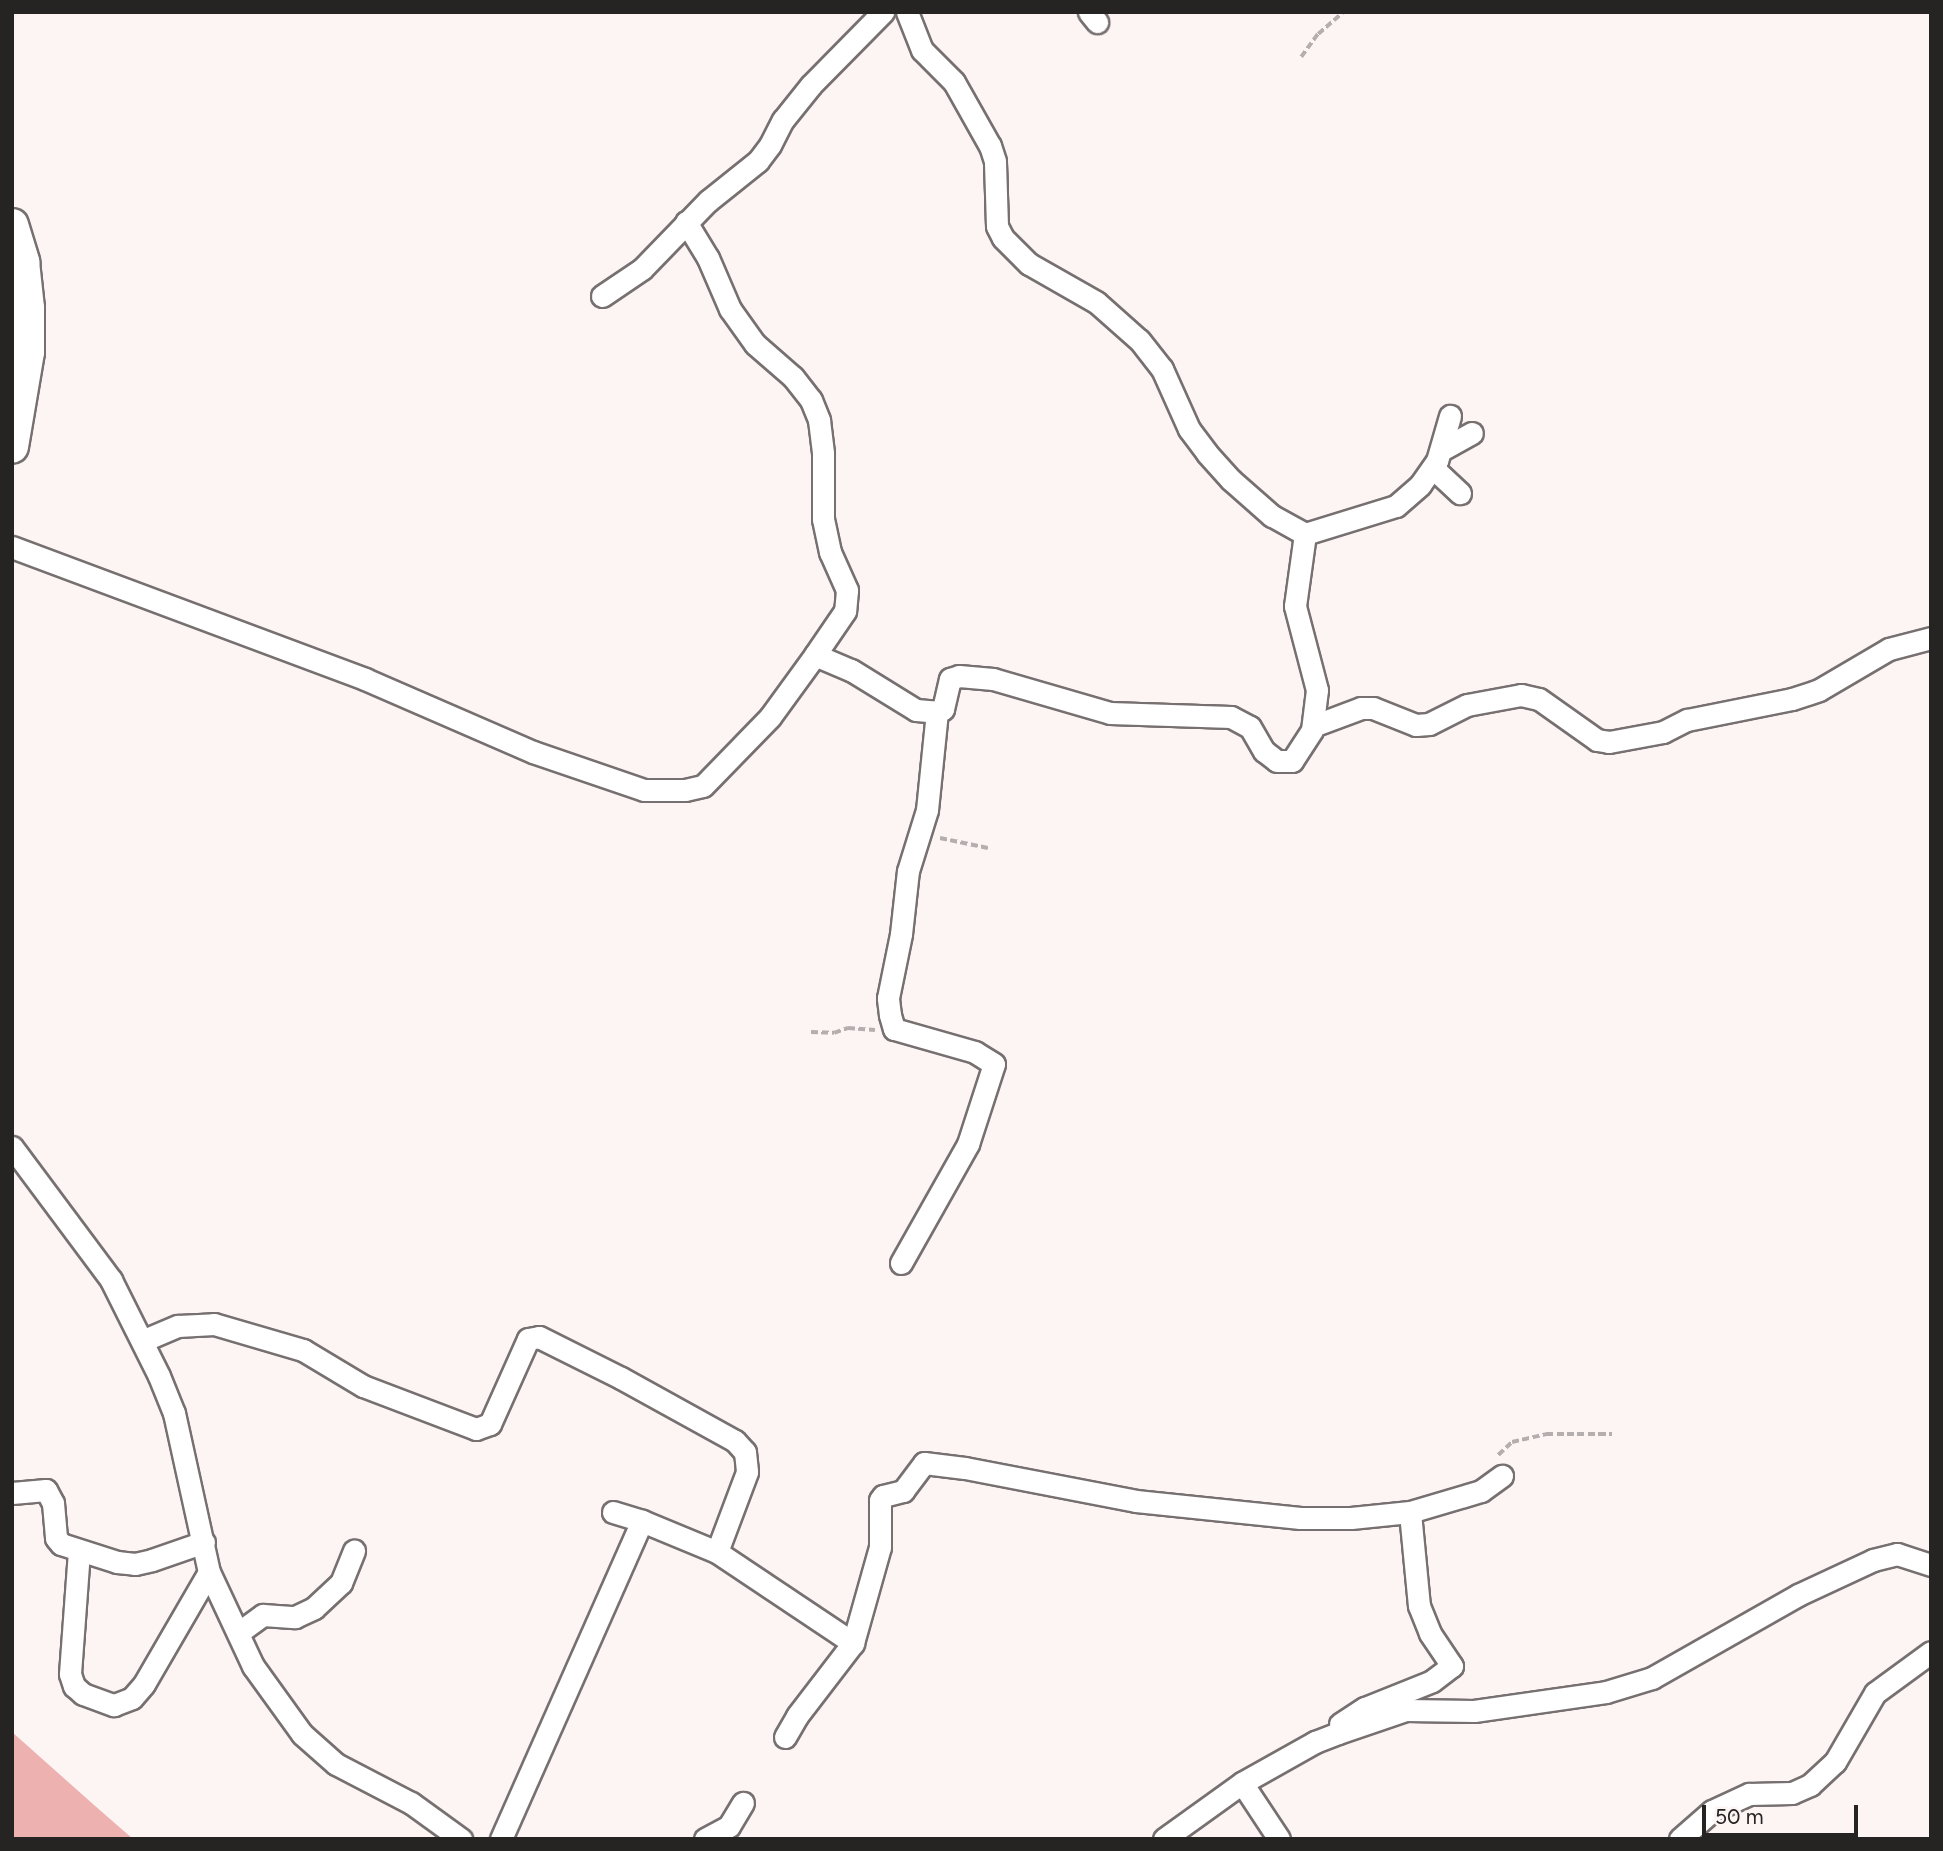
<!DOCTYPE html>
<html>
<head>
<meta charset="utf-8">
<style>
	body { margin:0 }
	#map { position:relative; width:1943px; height:1851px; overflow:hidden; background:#fdf4f4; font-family:Figtree,sans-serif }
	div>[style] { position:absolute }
	.green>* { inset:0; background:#edb1af }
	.path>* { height:3.5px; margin-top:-1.75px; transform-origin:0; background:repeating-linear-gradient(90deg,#b5aeae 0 7px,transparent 0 10.5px) }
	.roads { filter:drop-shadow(2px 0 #777070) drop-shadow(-2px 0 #777070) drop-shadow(0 2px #777070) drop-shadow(0 -2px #777070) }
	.minor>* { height:21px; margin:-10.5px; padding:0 10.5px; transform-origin:10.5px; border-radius:10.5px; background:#fff }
	.highway>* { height:32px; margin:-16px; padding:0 16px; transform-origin:16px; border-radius:16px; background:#fff }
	span { translate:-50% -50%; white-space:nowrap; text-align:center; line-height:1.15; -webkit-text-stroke:5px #fdf4f4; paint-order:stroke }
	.frame { position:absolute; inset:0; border:14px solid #262323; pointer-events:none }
	.scale { position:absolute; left:1702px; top:1805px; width:156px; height:32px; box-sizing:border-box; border:4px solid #262323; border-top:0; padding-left:9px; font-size:21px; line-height:24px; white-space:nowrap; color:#262323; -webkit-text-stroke:5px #fdf4f4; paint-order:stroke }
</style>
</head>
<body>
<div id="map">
	<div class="green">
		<i style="clip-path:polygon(12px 1732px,94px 1805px,133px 1839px,12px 1839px)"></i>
	</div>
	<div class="path">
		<i style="left:1301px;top:57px;width:29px;rotate:-54deg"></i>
		<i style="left:1318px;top:34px;width:33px;rotate:-41deg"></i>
		<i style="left:940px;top:838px;width:49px;rotate:11.8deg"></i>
		<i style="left:811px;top:1032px;width:23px;rotate:2deg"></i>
		<i style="left:834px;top:1033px;width:15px;rotate:-20deg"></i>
		<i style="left:848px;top:1028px;width:27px;rotate:4deg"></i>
		<i style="left:1498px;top:1455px;width:19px;rotate:-43deg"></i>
		<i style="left:1512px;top:1442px;width:35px;rotate:-13deg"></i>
		<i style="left:1546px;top:1434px;width:66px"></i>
	</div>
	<div class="roads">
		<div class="minor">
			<i style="left:1089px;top:12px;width:13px;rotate:51deg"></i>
			<i style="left:686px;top:222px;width:42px;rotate:58.6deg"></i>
			<i style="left:708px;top:258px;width:56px;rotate:66.7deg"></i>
			<i style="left:730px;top:309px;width:43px;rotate:54.5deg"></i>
			<i style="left:755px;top:344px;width:50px;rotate:41deg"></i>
			<i style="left:793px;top:377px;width:29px;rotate:52deg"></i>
			<i style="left:811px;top:400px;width:22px;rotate:68deg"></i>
			<i style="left:819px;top:420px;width:33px;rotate:83deg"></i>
			<i style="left:823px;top:453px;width:66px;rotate:90deg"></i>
			<i style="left:823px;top:519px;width:34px;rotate:78deg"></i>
			<i style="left:830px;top:552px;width:42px;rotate:65.9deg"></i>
			<i style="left:847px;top:590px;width:21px;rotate:95deg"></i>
			<i style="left:845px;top:611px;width:53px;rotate:124.3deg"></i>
			<i style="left:602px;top:296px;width:48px;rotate:-34deg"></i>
			<i style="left:642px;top:269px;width:95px;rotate:-45.9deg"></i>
			<i style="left:708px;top:201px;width:64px;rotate:-38.7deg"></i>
			<i style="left:758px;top:161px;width:20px;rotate:-53deg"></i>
			<i style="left:770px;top:145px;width:28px;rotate:-63deg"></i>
			<i style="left:783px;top:120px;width:45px;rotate:-51.3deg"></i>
			<i style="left:811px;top:85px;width:103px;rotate:-45.4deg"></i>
			<i style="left:1443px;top:449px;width:33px;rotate:-29deg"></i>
			<i style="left:1433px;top:468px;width:37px;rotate:43deg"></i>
			<i style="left:1305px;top:534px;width:95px;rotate:-17.1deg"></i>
			<i style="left:1396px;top:506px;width:32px;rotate:-41deg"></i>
			<i style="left:1420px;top:485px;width:29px;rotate:-55deg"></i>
			<i style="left:1437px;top:461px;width:47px;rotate:-73.9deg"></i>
			<i style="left:12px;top:547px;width:377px;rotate:20.5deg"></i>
			<i style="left:365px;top:679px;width:183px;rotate:23.5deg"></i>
			<i style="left:533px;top:752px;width:117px;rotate:18.9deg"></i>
			<i style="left:644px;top:790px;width:41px"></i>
			<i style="left:685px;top:790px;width:18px;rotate:-13deg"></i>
			<i style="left:703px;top:786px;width:96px;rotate:-45.8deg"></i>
			<i style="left:770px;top:717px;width:77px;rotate:-54deg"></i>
			<i style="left:815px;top:655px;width:39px;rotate:23deg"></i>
			<i style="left:851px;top:670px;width:76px;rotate:31.6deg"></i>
			<i style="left:916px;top:710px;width:21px;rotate:5deg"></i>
			<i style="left:937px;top:712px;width:7px;rotate:-27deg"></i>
			<i style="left:943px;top:709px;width:31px;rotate:-77deg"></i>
			<i style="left:950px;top:679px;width:9px;rotate:-18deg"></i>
			<i style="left:959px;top:676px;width:34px;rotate:5deg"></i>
			<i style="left:993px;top:679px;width:122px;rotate:16.2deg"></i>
			<i style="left:1110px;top:713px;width:121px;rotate:1.9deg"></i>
			<i style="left:1231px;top:717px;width:21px;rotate:28deg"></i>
			<i style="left:1250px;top:727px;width:28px;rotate:60deg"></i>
			<i style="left:1264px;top:751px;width:16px;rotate:38deg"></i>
			<i style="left:1277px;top:761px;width:15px"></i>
			<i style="left:1292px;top:761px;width:37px;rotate:-57deg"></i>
			<i style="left:1312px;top:730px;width:40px;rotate:-82.9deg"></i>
			<i style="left:1317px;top:690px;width:87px;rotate:-104.7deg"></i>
			<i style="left:1295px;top:606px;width:73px;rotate:-82.1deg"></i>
			<i style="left:1305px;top:534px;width:38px;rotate:-151deg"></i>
			<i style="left:1272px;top:516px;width:55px;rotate:-138.7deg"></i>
			<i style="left:1231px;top:480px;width:36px;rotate:-132deg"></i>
			<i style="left:1207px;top:453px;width:30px;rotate:-127deg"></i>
			<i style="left:1189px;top:429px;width:66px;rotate:-114.2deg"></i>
			<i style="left:1162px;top:369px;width:37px;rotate:-128deg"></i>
			<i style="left:1139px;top:340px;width:57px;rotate:-138.5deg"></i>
			<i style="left:1096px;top:302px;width:77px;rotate:-150.4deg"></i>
			<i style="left:1029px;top:264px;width:37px;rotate:-135deg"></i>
			<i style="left:1003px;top:238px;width:13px;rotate:-117deg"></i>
			<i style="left:997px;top:226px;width:65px;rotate:-91.8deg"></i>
			<i style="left:995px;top:161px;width:16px;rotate:-108deg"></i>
			<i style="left:990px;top:146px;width:73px;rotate:-119.4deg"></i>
			<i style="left:954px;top:82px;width:45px;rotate:-135deg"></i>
			<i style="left:922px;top:50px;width:41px;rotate:-111.5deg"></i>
			<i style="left:1313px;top:726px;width:51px;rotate:-20.6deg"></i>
			<i style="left:1361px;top:708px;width:12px"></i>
			<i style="left:1373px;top:708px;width:46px;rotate:21.6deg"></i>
			<i style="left:1416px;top:725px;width:13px;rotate:-4deg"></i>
			<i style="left:1429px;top:724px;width:42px;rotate:-26.6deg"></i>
			<i style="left:1467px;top:705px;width:55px;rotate:-10.5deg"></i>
			<i style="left:1521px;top:695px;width:18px;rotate:13deg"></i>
			<i style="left:1539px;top:699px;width:71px;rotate:35.3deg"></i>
			<i style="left:1597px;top:740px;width:12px;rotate:9deg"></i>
			<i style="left:1609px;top:742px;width:55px;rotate:-10.5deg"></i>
			<i style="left:1663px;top:732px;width:27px;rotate:-27deg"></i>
			<i style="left:1687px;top:720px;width:107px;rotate:-11.3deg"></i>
			<i style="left:1792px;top:699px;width:28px;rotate:-18deg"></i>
			<i style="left:1819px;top:690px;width:81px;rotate:-30.4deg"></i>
			<i style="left:1889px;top:649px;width:43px;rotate:-14.7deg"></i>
			<i style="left:12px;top:1147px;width:166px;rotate:53.3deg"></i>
			<i style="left:111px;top:1280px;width:107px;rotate:63.4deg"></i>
			<i style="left:159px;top:1376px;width:40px;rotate:68deg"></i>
			<i style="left:174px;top:1413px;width:163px;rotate:77.6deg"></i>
			<i style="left:209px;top:1572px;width:104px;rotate:64.9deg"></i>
			<i style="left:253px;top:1666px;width:84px;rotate:54.2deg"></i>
			<i style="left:302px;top:1734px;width:45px;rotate:41.4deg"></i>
			<i style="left:336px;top:1764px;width:85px;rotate:27.5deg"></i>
			<i style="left:411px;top:1803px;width:62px;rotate:35.8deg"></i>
			<i style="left:901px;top:1263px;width:137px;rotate:-60.6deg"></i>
			<i style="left:968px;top:1144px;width:84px;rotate:-72deg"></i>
			<i style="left:994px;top:1064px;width:22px;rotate:-148deg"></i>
			<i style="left:975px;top:1052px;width:84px;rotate:-164.1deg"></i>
			<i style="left:894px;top:1029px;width:15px;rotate:-106deg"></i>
			<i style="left:890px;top:1015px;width:17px;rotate:-97deg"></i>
			<i style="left:888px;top:998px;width:65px;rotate:-78.5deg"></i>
			<i style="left:901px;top:934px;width:63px;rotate:-83.7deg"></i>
			<i style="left:908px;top:871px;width:64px;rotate:-72.7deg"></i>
			<i style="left:927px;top:810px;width:99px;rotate:-84.2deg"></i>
			<i style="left:142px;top:1341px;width:39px;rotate:-23deg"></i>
			<i style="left:178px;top:1326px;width:36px;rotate:-3deg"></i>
			<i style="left:214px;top:1324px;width:93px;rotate:16.3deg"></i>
			<i style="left:303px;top:1350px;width:70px;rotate:31deg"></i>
			<i style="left:363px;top:1386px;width:121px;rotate:20.8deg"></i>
			<i style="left:476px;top:1429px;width:15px;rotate:-20deg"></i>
			<i style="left:490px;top:1424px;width:93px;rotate:-65.9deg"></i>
			<i style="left:528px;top:1339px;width:11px;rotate:-10deg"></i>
			<i style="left:539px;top:1337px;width:92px;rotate:26.6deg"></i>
			<i style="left:621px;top:1378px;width:130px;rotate:28.9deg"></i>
			<i style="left:735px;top:1441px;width:15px;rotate:48deg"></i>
			<i style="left:745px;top:1452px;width:20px;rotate:84deg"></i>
			<i style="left:747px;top:1472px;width:85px;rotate:110.6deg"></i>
			<i style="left:12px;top:1493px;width:34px;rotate:-5deg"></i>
			<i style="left:46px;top:1490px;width:15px;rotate:62deg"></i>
			<i style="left:53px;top:1503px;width:35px;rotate:85deg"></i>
			<i style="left:56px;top:1538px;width:8px;rotate:50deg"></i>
			<i style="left:61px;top:1544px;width:59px;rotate:17.8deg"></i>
			<i style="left:117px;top:1562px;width:18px;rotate:6deg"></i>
			<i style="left:135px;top:1564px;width:17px;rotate:-13deg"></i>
			<i style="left:152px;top:1560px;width:55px;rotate:-19.1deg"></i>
			<i style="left:613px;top:1512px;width:30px;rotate:17deg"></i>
			<i style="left:79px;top:1551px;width:123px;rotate:94.2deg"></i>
			<i style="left:70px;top:1674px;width:13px;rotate:72deg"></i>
			<i style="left:74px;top:1686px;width:12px;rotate:42deg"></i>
			<i style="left:83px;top:1694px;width:33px;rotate:20deg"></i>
			<i style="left:114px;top:1705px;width:19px;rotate:-21deg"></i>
			<i style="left:132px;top:1698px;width:18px;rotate:-49deg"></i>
			<i style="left:144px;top:1684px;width:129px;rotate:-59.9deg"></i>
			<i style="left:238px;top:1633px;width:31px;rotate:-36deg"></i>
			<i style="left:263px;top:1615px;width:32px;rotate:4deg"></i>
			<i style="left:295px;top:1617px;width:21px;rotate:-25deg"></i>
			<i style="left:314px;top:1608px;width:37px;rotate:-43deg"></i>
			<i style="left:341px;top:1583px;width:35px;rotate:-68deg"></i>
			<i style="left:1340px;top:1724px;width:30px;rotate:-33deg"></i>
			<i style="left:1365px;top:1708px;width:72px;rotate:-21.9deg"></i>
			<i style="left:1432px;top:1681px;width:25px;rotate:-37deg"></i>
			<i style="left:1452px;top:1666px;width:40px;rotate:-124deg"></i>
			<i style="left:1430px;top:1633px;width:29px;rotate:-112deg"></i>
			<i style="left:1419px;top:1606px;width:94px;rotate:-95.5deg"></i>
			<i style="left:785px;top:1737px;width:24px;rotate:-60deg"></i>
			<i style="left:797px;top:1716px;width:92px;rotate:-52.5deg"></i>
			<i style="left:853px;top:1643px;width:100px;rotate:-74.3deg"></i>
			<i style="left:880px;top:1547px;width:47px;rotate:-90deg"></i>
			<i style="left:880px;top:1500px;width:5px;rotate:-53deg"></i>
			<i style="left:883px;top:1496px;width:21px;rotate:-14deg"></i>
			<i style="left:903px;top:1491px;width:35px;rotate:-53deg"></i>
			<i style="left:924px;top:1463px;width:41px;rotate:7deg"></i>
			<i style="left:965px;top:1468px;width:174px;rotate:10.9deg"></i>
			<i style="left:1136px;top:1501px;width:165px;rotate:5.9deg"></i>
			<i style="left:1300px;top:1518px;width:51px"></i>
			<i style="left:1351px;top:1518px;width:59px;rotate:-5.8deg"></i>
			<i style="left:1410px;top:1512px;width:74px;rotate:-16.5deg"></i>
			<i style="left:1481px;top:1491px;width:26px;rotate:-36deg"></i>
			<i style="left:1242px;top:1783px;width:67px;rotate:56.5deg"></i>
			<i style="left:501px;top:1839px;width:348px;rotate:-66.1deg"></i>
			<i style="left:642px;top:1521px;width:81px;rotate:22.5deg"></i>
			<i style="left:717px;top:1552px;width:164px;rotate:33.8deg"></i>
			<i style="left:705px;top:1839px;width:27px;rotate:-28deg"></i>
			<i style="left:729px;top:1826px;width:27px;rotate:-59deg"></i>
			<i style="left:1164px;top:1839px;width:96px;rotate:-35.7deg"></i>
			<i style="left:1242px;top:1783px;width:84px;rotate:-29.3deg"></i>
			<i style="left:1315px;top:1742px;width:25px;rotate:-21deg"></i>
			<i style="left:1338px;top:1733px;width:72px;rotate:-18.7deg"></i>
			<i style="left:1406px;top:1710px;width:68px;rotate:0.8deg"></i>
			<i style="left:1474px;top:1711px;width:133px;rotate:-8.2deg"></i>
			<i style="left:1606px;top:1692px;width:48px;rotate:-16.9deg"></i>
			<i style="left:1652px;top:1678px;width:168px;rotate:-29.6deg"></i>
			<i style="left:1798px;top:1595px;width:83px;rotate:-25deg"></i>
			<i style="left:1873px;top:1560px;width:25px;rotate:-14deg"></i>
			<i style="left:1897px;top:1554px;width:36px;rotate:18deg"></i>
			<i style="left:1680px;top:1839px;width:43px;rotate:-41.2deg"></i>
			<i style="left:1712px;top:1811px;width:41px;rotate:-24.7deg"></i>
			<i style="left:1749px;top:1794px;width:43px;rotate:-1.3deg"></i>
			<i style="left:1792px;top:1793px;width:20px;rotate:-24deg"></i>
			<i style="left:1810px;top:1785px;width:34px;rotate:-43deg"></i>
			<i style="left:1835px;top:1762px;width:80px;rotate:-59.9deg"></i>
			<i style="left:1875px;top:1693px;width:69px;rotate:-36.2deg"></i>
		</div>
		<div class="highway">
			<i style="left:12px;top:225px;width:39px;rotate:73deg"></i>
			<i style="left:23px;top:262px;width:46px;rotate:83.8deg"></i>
			<i style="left:28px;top:308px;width:44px;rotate:90deg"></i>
			<i style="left:28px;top:352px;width:96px;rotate:99.6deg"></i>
		</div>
	</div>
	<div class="frame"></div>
	<div class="scale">50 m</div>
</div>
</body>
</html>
